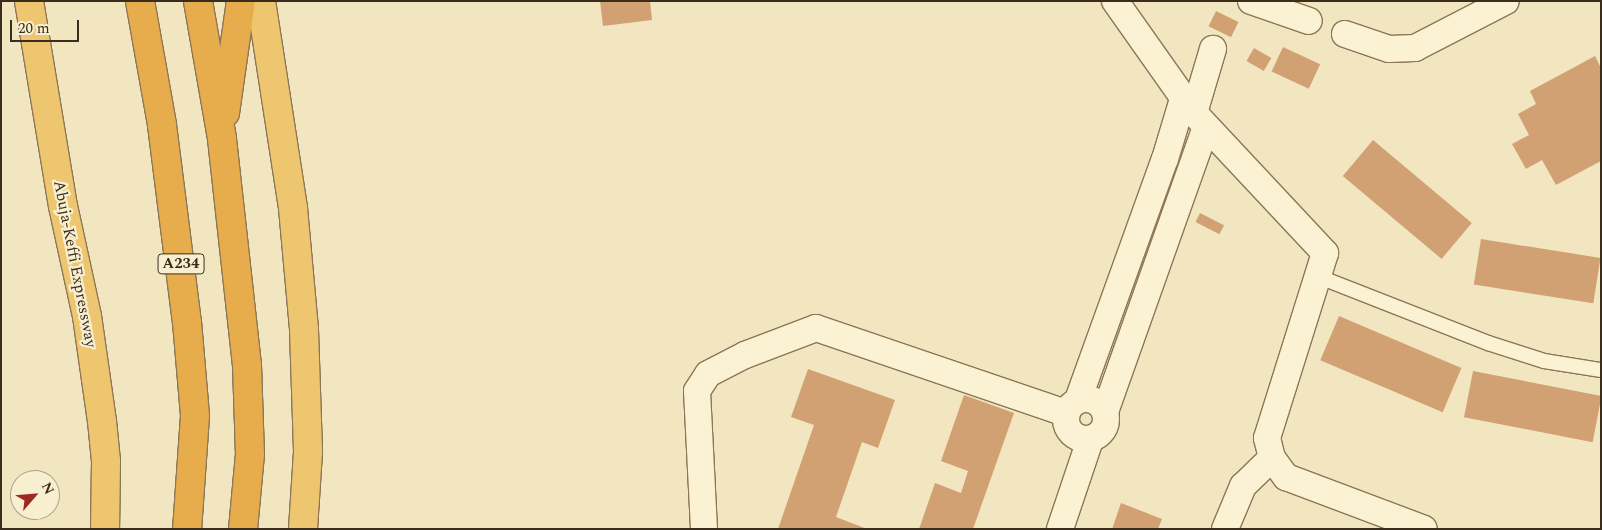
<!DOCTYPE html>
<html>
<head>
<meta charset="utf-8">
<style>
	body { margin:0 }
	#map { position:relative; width:1602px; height:530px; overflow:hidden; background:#f1e6c0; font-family:Spectral,serif }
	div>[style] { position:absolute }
	.building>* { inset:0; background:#d2a173; transform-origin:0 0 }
	.roads { filter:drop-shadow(1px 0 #8c7657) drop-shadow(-1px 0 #8c7657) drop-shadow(0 1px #8c7657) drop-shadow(0 -1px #8c7657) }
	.service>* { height:14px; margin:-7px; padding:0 7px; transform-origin:7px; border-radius:7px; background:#fbf2d4 }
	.minor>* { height:26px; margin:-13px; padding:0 13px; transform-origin:13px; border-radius:13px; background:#fbf2d4 }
	.minor>.ring { margin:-13px; padding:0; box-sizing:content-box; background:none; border:26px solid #fbf2d4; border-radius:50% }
	.trunk>* { height:28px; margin:-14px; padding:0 14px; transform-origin:14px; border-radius:14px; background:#efc670 }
	.motorway>* { height:28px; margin:-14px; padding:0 14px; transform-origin:14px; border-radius:14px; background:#e7ac4b }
	span { translate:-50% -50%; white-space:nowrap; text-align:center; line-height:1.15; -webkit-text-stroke:4.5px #f8efd1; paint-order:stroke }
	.shield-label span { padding:1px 4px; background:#f8efd1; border:1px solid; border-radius:4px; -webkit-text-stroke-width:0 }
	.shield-label { font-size:15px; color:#3a2d1c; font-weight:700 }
	.street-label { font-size:16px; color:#3a2d1c }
	.frame { position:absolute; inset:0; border:2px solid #3a2d1c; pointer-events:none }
	.north { position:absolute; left:10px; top:470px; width:50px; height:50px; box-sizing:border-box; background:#f8efd1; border:1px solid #aca189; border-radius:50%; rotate:63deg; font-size:14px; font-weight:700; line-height:20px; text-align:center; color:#3a2d1c }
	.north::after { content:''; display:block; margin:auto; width:18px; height:22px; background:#9f2922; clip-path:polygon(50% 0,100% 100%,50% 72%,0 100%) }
	.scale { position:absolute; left:10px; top:20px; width:69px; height:22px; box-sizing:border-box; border:2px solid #3a2d1c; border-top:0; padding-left:6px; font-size:15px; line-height:18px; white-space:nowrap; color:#3a2d1c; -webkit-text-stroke:4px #f8efd1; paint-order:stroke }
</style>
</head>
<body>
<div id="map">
	<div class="building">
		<i style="clip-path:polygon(600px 1px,650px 1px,652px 20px,603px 26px)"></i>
		<i style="left:1216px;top:11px;width:25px;height:17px;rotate:26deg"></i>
		<i style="left:1283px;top:47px;width:41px;height:27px;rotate:25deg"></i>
		<i style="left:1254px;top:48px;width:20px;height:15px;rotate:30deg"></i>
		<i style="clip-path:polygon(1595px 56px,1601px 68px,1601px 161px,1556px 185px,1542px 160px,1526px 169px,1512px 144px,1529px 135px,1518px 114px,1536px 104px,1530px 91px)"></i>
		<i style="left:1373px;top:140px;width:129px;height:47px;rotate:40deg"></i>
		<i style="left:1200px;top:213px;width:27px;height:10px;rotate:27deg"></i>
		<i style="left:1481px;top:239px;width:121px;height:46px;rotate:9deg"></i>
		<i style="left:1339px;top:316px;width:133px;height:48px;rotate:23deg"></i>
		<i style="clip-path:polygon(808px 369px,895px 400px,878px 448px,862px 442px,836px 517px,867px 529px,778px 529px,814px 425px,791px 417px)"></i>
		<i style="left:1473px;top:371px;width:131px;height:47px;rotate:11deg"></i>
		<i style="clip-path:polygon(964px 395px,1014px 413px,973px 529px,919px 529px,935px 483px,961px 493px,968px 471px,941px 461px)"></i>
		<i style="clip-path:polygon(1121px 503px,1162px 519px,1158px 529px,1112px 529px)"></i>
	</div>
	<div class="roads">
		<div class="service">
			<i style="left:1317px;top:276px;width:184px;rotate:21.4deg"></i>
			<i style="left:1488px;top:343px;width:59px;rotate:17.8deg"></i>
			<i style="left:1544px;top:361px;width:58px;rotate:9deg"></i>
		</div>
		<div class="minor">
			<i style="left:1115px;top:1px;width:137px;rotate:54.8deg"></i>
			<i style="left:1194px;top:113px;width:192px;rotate:46.9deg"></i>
			<i style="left:1325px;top:253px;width:194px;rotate:107.4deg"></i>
			<i style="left:1267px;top:438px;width:21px;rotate:76deg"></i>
			<i style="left:1272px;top:458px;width:24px;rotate:54deg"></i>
			<i style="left:1286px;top:477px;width:147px;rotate:20.6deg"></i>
			<i style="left:1251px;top:1px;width:61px;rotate:19deg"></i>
			<i style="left:1345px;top:34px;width:46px;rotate:18.8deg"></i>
			<i style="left:1389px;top:49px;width:26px;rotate:-2deg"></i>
			<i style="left:1415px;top:48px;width:102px;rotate:-27.3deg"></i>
			<i style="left:1194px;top:113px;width:67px;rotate:-73.5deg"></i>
			<i class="ring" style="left:1066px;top:399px;width:14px;height:14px"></i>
			<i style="left:1078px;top:400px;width:256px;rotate:-70.2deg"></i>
			<i style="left:1165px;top:159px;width:63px;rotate:-73.3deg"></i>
			<i style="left:1105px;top:412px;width:302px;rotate:-70.5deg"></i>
			<i style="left:704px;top:529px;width:138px;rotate:-92.9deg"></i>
			<i style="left:697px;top:391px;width:20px;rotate:-57deg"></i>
			<i style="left:708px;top:374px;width:42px;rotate:-27.2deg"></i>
			<i style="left:745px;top:355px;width:76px;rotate:-20.8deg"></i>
			<i style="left:816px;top:328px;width:264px;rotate:18.8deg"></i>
			<i style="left:1060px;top:529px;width:94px;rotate:-71.4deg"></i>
			<i style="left:1225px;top:529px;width:47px;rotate:-67.3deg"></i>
			<i style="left:1243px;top:486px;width:40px;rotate:-44deg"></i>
		</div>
		<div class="trunk">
			<i style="left:29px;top:1px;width:208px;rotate:80.6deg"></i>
			<i style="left:63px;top:206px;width:113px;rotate:77.7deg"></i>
			<i style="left:87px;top:316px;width:106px;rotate:81.9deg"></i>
			<i style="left:102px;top:421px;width:40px;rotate:84.3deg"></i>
			<i style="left:106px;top:461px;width:68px;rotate:90.8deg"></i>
			<i style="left:261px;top:1px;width:209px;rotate:81.2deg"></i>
			<i style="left:293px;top:208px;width:122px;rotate:84.8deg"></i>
			<i style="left:304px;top:330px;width:122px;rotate:88.1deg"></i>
			<i style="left:308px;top:452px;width:77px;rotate:93.7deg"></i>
		</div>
		<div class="motorway">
			<i style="left:140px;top:1px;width:126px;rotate:79.9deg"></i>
			<i style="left:162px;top:125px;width:199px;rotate:82.8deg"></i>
			<i style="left:187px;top:322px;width:94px;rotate:85.1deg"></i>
			<i style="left:195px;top:416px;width:113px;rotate:94deg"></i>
			<i style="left:198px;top:1px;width:140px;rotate:80.1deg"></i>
			<i style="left:222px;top:139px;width:227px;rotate:83.7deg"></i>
			<i style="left:247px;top:365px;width:89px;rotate:88.1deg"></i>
			<i style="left:250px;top:454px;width:75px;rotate:95.3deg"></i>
			<i style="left:225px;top:113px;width:113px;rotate:-81.9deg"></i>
		</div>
	</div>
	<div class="shield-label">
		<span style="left:181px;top:264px">A234</span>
	</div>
	<div class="street-label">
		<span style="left:75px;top:264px;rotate:79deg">Abuja-Keffi Expressway</span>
	</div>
	<div class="frame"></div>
	<div class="north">N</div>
	<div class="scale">20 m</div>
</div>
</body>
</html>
